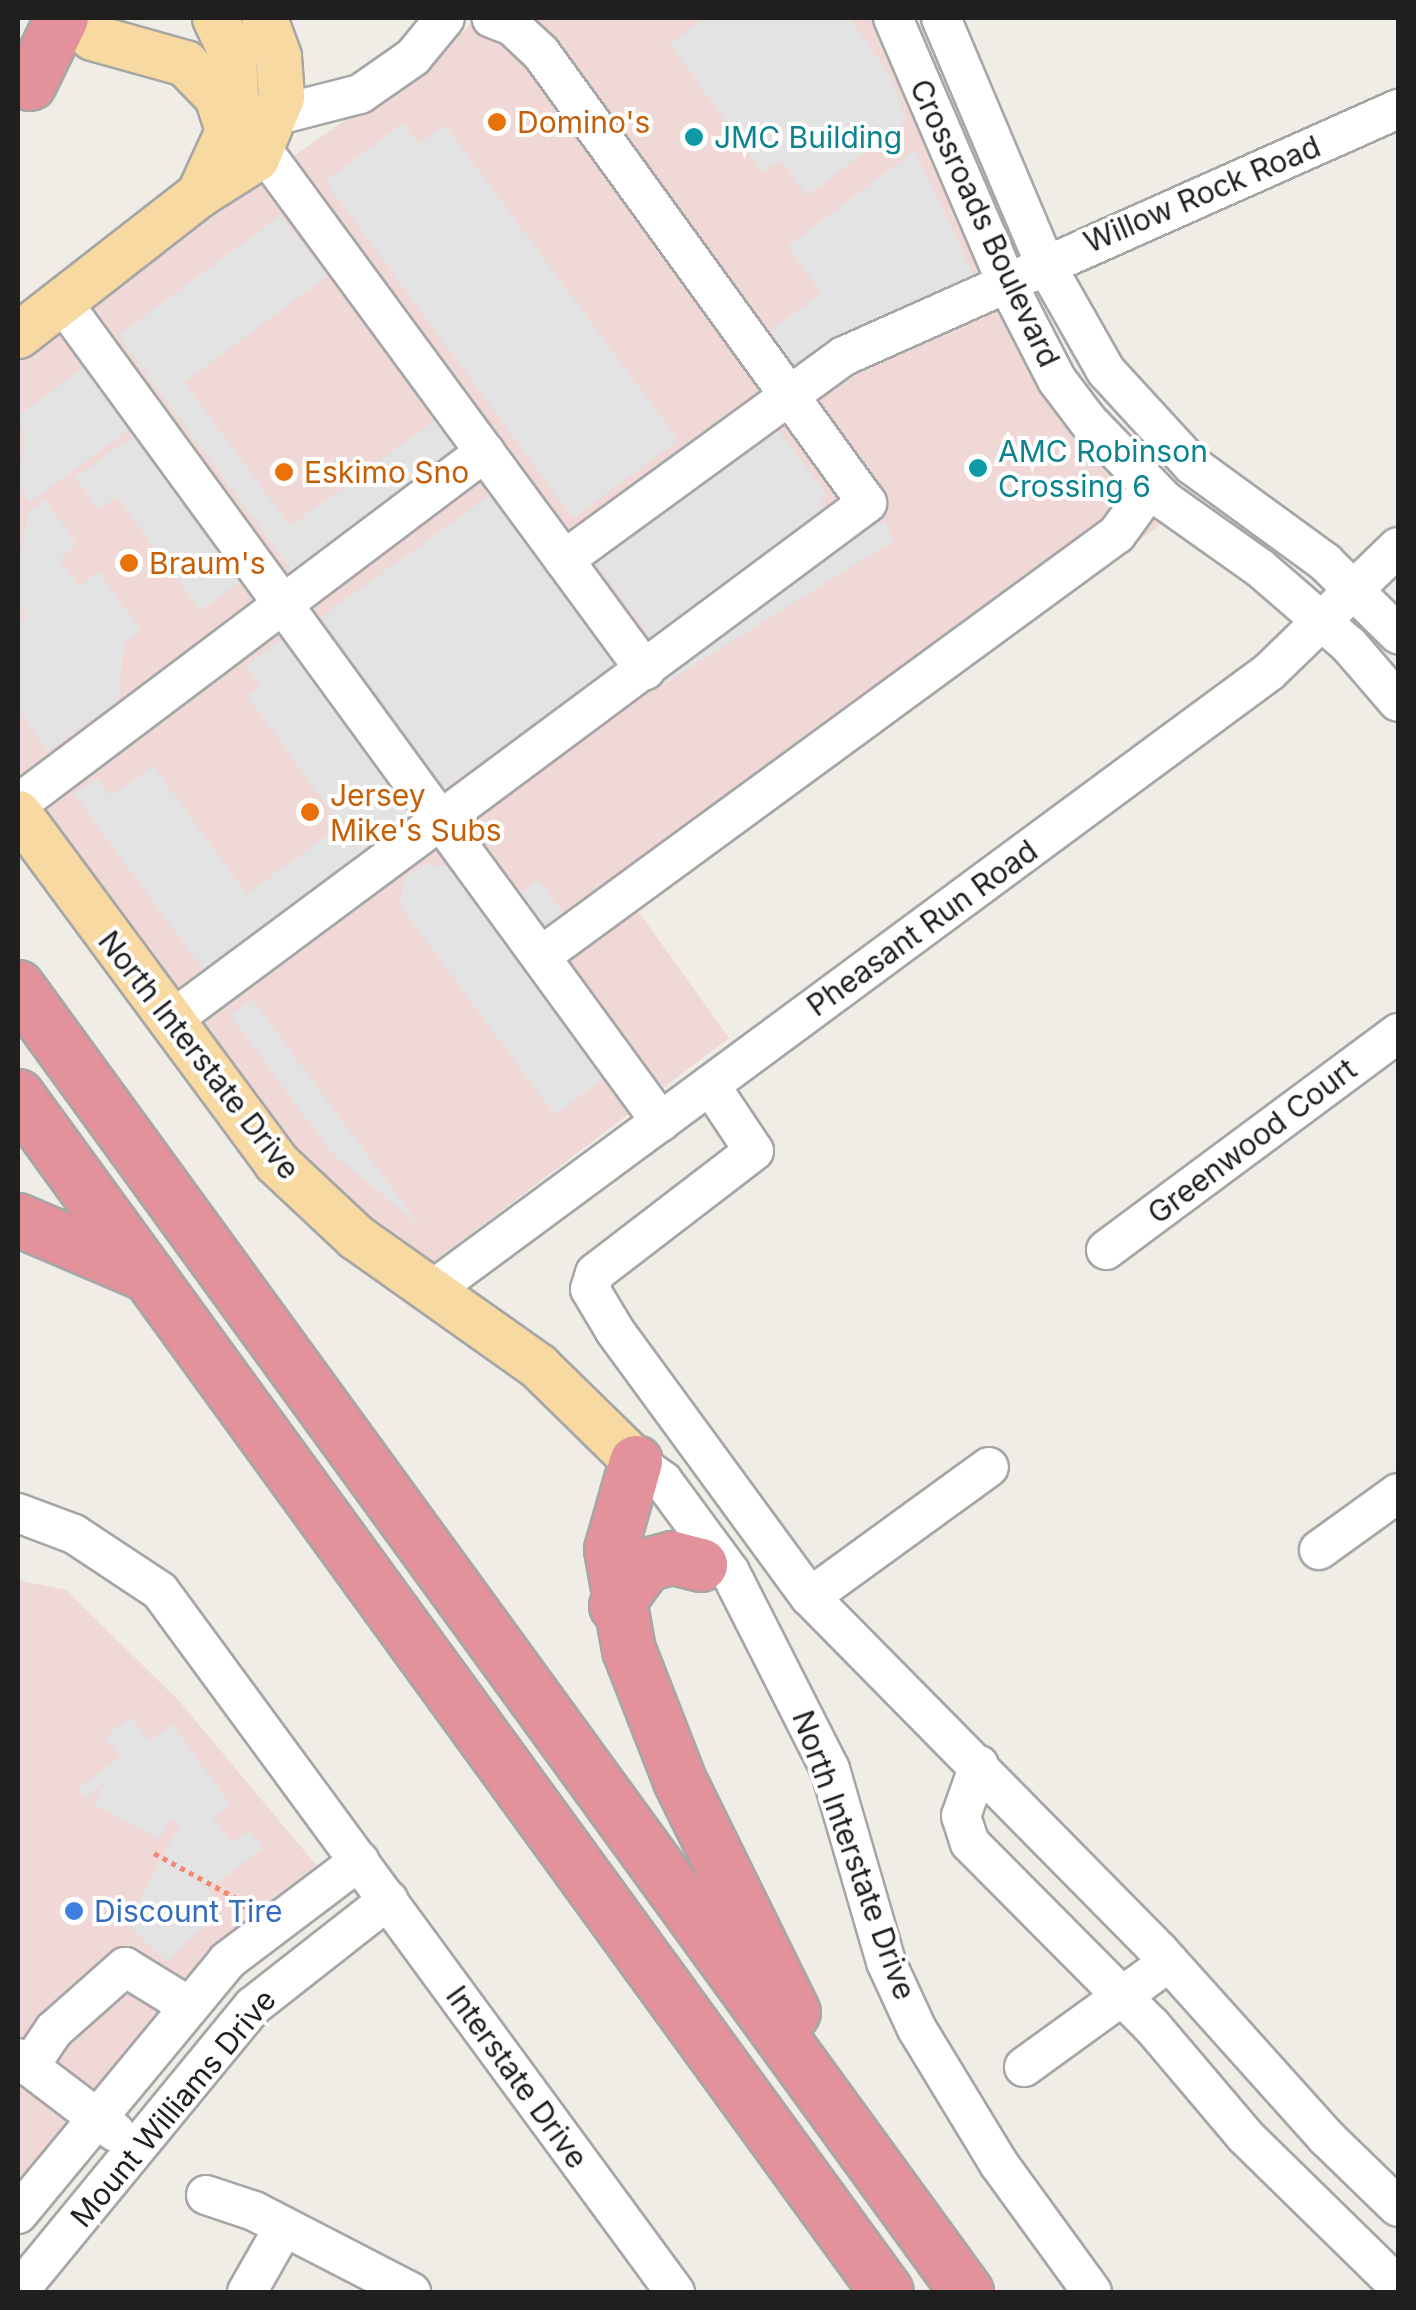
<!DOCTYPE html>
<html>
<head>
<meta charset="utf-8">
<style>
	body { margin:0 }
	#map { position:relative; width:1416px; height:2310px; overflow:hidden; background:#efede6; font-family:Inter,sans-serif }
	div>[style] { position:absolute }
	.commercial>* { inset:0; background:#efd8d6 }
	.parking>* { inset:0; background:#e3e3e3; transform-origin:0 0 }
	.path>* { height:5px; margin-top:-2.5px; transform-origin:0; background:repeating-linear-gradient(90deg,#f48872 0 5px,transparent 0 10px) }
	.roads { filter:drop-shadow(2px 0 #a6a6a6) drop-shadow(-2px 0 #a6a6a6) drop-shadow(0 2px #a6a6a6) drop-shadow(0 -2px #a6a6a6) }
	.minor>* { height:38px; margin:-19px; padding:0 19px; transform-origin:19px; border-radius:19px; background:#fff }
	.major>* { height:45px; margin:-22.5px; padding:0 22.5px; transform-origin:22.5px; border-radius:22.5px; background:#f8d9a2 }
	.highway>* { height:52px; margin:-26px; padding:0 26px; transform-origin:26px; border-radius:26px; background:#e3919b }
	.dots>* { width:28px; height:28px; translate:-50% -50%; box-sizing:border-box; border:5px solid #fff; border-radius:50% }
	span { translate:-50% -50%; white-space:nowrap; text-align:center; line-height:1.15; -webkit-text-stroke:8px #fff; paint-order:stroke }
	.food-label { font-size:30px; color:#c56008 }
	.left { translate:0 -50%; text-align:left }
	.culture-label { font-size:30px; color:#0d838f }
	.street-label { font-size:30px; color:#1f1f1f }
	.shop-label { font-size:30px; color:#366cbe }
	.frame { position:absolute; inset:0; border:20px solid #1f1f1f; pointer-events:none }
</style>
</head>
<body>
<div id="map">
	<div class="commercial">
		<i style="clip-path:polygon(476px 18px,877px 18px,1051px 400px,1120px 486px,1163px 523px,638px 911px,729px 1038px,430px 1265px,314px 1184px,18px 790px,18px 364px,121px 278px,446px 49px)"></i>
		<i style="clip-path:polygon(18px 1580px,66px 1590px,179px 1701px,322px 1872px,18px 2196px)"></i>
	</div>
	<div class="parking">
		<i style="clip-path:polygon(705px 18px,849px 18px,890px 75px,907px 119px,807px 196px,780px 160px,762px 172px,670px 44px)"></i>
		<i style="clip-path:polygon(403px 123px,419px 144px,445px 125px,678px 440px,573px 518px,325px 181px)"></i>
		<i style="clip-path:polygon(915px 150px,974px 276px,884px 314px,799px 370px,770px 331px,821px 293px,788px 246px)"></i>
		<i style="clip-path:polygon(281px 215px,327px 276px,184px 382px,290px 526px,438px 418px,462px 450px,294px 574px,118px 335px)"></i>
		<i style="clip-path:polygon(84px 367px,129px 430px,30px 502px,18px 486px,25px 437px,18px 416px)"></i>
		<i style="clip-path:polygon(778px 430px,827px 495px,819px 501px,830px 516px,656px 645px,596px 564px)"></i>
		<i style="clip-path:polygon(133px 436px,239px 582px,201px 611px,117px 497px,98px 509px,75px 478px)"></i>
		<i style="left:495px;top:491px;width:211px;height:215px;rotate:54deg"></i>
		<i style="clip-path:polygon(45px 500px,77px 544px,59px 560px,79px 586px,99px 572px,141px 631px,124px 644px,118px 701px,48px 751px,18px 709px,18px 623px,27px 616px,18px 603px,18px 568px,28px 512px)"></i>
		<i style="left:883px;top:521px;width:22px;height:503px;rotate:58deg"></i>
		<i style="clip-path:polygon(289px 634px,428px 823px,212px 982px,74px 794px,97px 778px,111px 796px,153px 766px,247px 894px,341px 825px,247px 696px,260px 685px,246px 666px)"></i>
		<i style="clip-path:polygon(423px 864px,450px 867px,606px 1077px,555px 1115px,400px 906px,404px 878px)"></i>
		<i style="left:538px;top:880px;width:52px;height:23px;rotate:52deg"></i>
		<i style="clip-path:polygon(252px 999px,420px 1226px,331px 1152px,230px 1015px)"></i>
		<i style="clip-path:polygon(131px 1717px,149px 1741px,172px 1724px,230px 1804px,213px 1818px,232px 1843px,250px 1831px,263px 1848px,208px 1889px,223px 1908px,167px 1962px,127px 1924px,180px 1824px,170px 1819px,159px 1839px,94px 1804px,103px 1783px,85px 1798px,78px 1789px,120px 1757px,105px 1737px)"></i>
	</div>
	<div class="path">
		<i style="left:154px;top:1853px;width:94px;rotate:28.8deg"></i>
		<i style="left:236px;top:1898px;width:13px;rotate:58deg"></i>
	</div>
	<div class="roads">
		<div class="minor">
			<i style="left:893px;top:18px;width:284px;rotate:66.8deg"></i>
			<i style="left:1005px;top:279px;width:114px;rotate:62.8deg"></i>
			<i style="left:1057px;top:380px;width:51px;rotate:52.9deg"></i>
			<i style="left:1088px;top:421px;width:110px;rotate:46.1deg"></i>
			<i style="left:1164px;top:500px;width:118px;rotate:35.3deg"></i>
			<i style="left:1260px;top:568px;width:118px;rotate:40.9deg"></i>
			<i style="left:1349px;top:645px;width:75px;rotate:49.3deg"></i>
			<i style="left:941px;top:18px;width:265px;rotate:67.1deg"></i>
			<i style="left:1044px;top:262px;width:125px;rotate:60.4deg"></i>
			<i style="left:1106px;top:371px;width:127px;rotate:47.5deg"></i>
			<i style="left:1192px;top:465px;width:165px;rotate:36.1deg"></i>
			<i style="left:1325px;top:562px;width:103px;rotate:44.6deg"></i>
			<i style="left:278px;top:115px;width:85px;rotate:-14.4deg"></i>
			<i style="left:360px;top:94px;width:65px;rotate:-34.9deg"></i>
			<i style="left:413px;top:57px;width:50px;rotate:-50.6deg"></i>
			<i style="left:262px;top:149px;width:647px;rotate:53.68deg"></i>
			<i style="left:60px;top:299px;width:1019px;rotate:53.86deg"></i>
			<i style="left:564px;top:560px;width:346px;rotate:-36.1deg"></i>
			<i style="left:844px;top:356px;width:607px;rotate:-24.03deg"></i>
			<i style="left:18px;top:804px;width:585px;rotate:-37.01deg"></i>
			<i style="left:541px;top:956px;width:714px;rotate:-36.23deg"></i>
			<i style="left:1117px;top:534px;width:58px;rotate:-54.1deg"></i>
			<i style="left:169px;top:1022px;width:870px;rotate:-36.63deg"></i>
			<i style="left:867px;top:503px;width:556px;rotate:-125.92deg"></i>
			<i style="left:541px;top:53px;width:40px;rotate:-137deg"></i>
			<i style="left:512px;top:26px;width:22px;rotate:-159deg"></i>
			<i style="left:710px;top:1085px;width:79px;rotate:56.3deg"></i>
			<i style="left:754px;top:1151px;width:200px;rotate:142.5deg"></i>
			<i style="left:595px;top:1273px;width:17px;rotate:107deg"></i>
			<i style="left:590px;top:1289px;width:49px;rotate:59.2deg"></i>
			<i style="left:615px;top:1331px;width:330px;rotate:53.8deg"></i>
			<i style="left:810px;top:1597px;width:499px;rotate:45.4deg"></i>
			<i style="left:1160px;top:1952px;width:249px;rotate:48.1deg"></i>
			<i style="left:1326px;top:2137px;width:100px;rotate:44.2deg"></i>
			<i style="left:1106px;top:1250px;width:364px;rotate:-36.6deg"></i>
			<i style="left:431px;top:1291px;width:1043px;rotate:-36.46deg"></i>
			<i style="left:1270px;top:671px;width:178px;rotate:-44.1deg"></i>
			<i style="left:636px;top:1462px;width:33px;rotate:35deg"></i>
			<i style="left:663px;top:1481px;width:113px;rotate:53.6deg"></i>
			<i style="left:730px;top:1572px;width:221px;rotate:63.1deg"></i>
			<i style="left:830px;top:1769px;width:201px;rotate:73.8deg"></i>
			<i style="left:886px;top:1962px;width:74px;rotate:65.2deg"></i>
			<i style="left:917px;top:2029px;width:158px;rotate:58.7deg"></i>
			<i style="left:999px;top:2164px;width:158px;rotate:54deg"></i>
			<i style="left:18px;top:1513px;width:60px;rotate:20.6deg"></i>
			<i style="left:74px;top:1534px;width:103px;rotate:33.5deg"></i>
			<i style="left:160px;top:1591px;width:870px;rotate:53.7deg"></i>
			<i style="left:1319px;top:1550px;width:97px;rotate:-35.8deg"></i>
			<i style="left:810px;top:1597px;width:221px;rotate:-36deg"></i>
			<i style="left:979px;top:1765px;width:54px;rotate:109.4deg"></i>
			<i style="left:961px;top:1816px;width:28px;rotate:72deg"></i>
			<i style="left:970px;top:1843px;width:257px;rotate:45.2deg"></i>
			<i style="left:1151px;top:2025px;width:145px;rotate:49.7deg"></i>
			<i style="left:1245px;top:2136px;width:214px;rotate:44.4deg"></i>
			<i style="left:18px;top:2058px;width:122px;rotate:37.3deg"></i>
			<i style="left:29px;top:2067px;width:45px;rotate:-56deg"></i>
			<i style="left:54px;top:2030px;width:95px;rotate:-41.6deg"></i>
			<i style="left:125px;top:1967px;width:73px;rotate:31.5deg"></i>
			<i style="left:1024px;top:2067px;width:179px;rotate:-35.9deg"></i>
			<i style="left:206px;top:2195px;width:51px;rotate:18.4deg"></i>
			<i style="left:254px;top:2211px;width:177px;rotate:27.3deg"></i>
			<i style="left:18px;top:2214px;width:328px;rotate:-50.4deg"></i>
			<i style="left:227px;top:1961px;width:166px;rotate:-37.1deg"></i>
			<i style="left:18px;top:2292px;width:370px;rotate:-50.6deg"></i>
			<i style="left:253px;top:2006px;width:172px;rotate:-38.1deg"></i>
			<i style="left:247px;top:2292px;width:75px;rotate:-60.4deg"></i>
		</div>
		<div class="major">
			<i style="left:92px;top:37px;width:97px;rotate:15.6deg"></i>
			<i style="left:185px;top:63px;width:46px;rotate:45.9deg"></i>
			<i style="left:217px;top:96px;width:40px;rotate:72deg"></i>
			<i style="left:199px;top:194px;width:89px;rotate:-65.4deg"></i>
			<i style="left:236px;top:113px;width:57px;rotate:-93deg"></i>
			<i style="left:233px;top:56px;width:42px;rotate:-115.3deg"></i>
			<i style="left:18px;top:335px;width:229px;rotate:-37.9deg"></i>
			<i style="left:199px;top:194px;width:67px;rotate:-32.3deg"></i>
			<i style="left:256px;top:158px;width:66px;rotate:-67.7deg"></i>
			<i style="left:281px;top:97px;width:41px;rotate:-94.2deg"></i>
			<i style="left:278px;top:56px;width:40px;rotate:-110.2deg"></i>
			<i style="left:18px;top:813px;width:434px;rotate:53.5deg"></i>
			<i style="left:276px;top:1162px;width:110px;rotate:43.2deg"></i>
			<i style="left:356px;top:1237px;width:223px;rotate:35.3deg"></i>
			<i style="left:538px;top:1366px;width:137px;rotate:44.4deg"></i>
		</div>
		<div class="highway">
			<i style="left:30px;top:84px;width:73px;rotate:-64.1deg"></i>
			<i style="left:18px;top:987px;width:1614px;rotate:53.98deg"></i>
			<i style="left:18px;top:1096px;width:1478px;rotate:54deg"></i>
			<i style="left:18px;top:1220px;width:142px;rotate:23.1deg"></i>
			<i style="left:636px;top:1462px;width:91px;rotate:105.9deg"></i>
			<i style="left:611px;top:1550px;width:102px;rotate:79.8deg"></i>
			<i style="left:629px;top:1650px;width:141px;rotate:68.7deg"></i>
			<i style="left:680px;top:1781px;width:258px;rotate:63.8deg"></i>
			<i style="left:616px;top:1606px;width:51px;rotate:-53.8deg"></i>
			<i style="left:646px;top:1565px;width:28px;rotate:-15deg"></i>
			<i style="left:673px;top:1558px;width:29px;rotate:14deg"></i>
		</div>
	</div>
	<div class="dots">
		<i style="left:497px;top:122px;background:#e8710a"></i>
		<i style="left:694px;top:137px;background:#0f9aa8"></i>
		<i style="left:978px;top:468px;background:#0f9aa8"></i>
		<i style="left:284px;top:472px;background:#e8710a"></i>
		<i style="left:129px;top:563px;background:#e8710a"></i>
		<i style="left:310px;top:812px;background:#e8710a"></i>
		<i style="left:74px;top:1911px;background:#3f7fe0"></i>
	</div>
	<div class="food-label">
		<span class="left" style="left:517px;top:122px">Domino's</span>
		<span class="left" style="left:304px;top:472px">Eskimo Sno</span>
		<span class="left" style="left:149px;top:563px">Braum's</span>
		<span class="left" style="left:330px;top:812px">Jersey<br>Mike's Subs</span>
	</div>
	<div class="culture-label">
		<span class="left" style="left:714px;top:137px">JMC Building</span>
		<span class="left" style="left:998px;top:468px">AMC Robinson<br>Crossing 6</span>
	</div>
	<div class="street-label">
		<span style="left:1202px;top:194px;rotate:-23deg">Willow Rock Road</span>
		<span style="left:985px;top:223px;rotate:65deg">Crossroads Boulevard</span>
		<span style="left:922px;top:928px;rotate:-36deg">Pheasant Run Road</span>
		<span style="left:199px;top:1055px;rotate:52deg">North Interstate Drive</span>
		<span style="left:1252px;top:1141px;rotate:-37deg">Greenwood Court</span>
		<span style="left:854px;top:1855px;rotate:70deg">North Interstate Drive</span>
		<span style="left:517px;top:2077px;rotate:54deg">Interstate Drive</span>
		<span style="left:173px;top:2108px;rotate:-50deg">Mount Williams Drive</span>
	</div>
	<div class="shop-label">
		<span class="left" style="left:94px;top:1911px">Discount Tire</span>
	</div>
	<div class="frame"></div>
</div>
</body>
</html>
